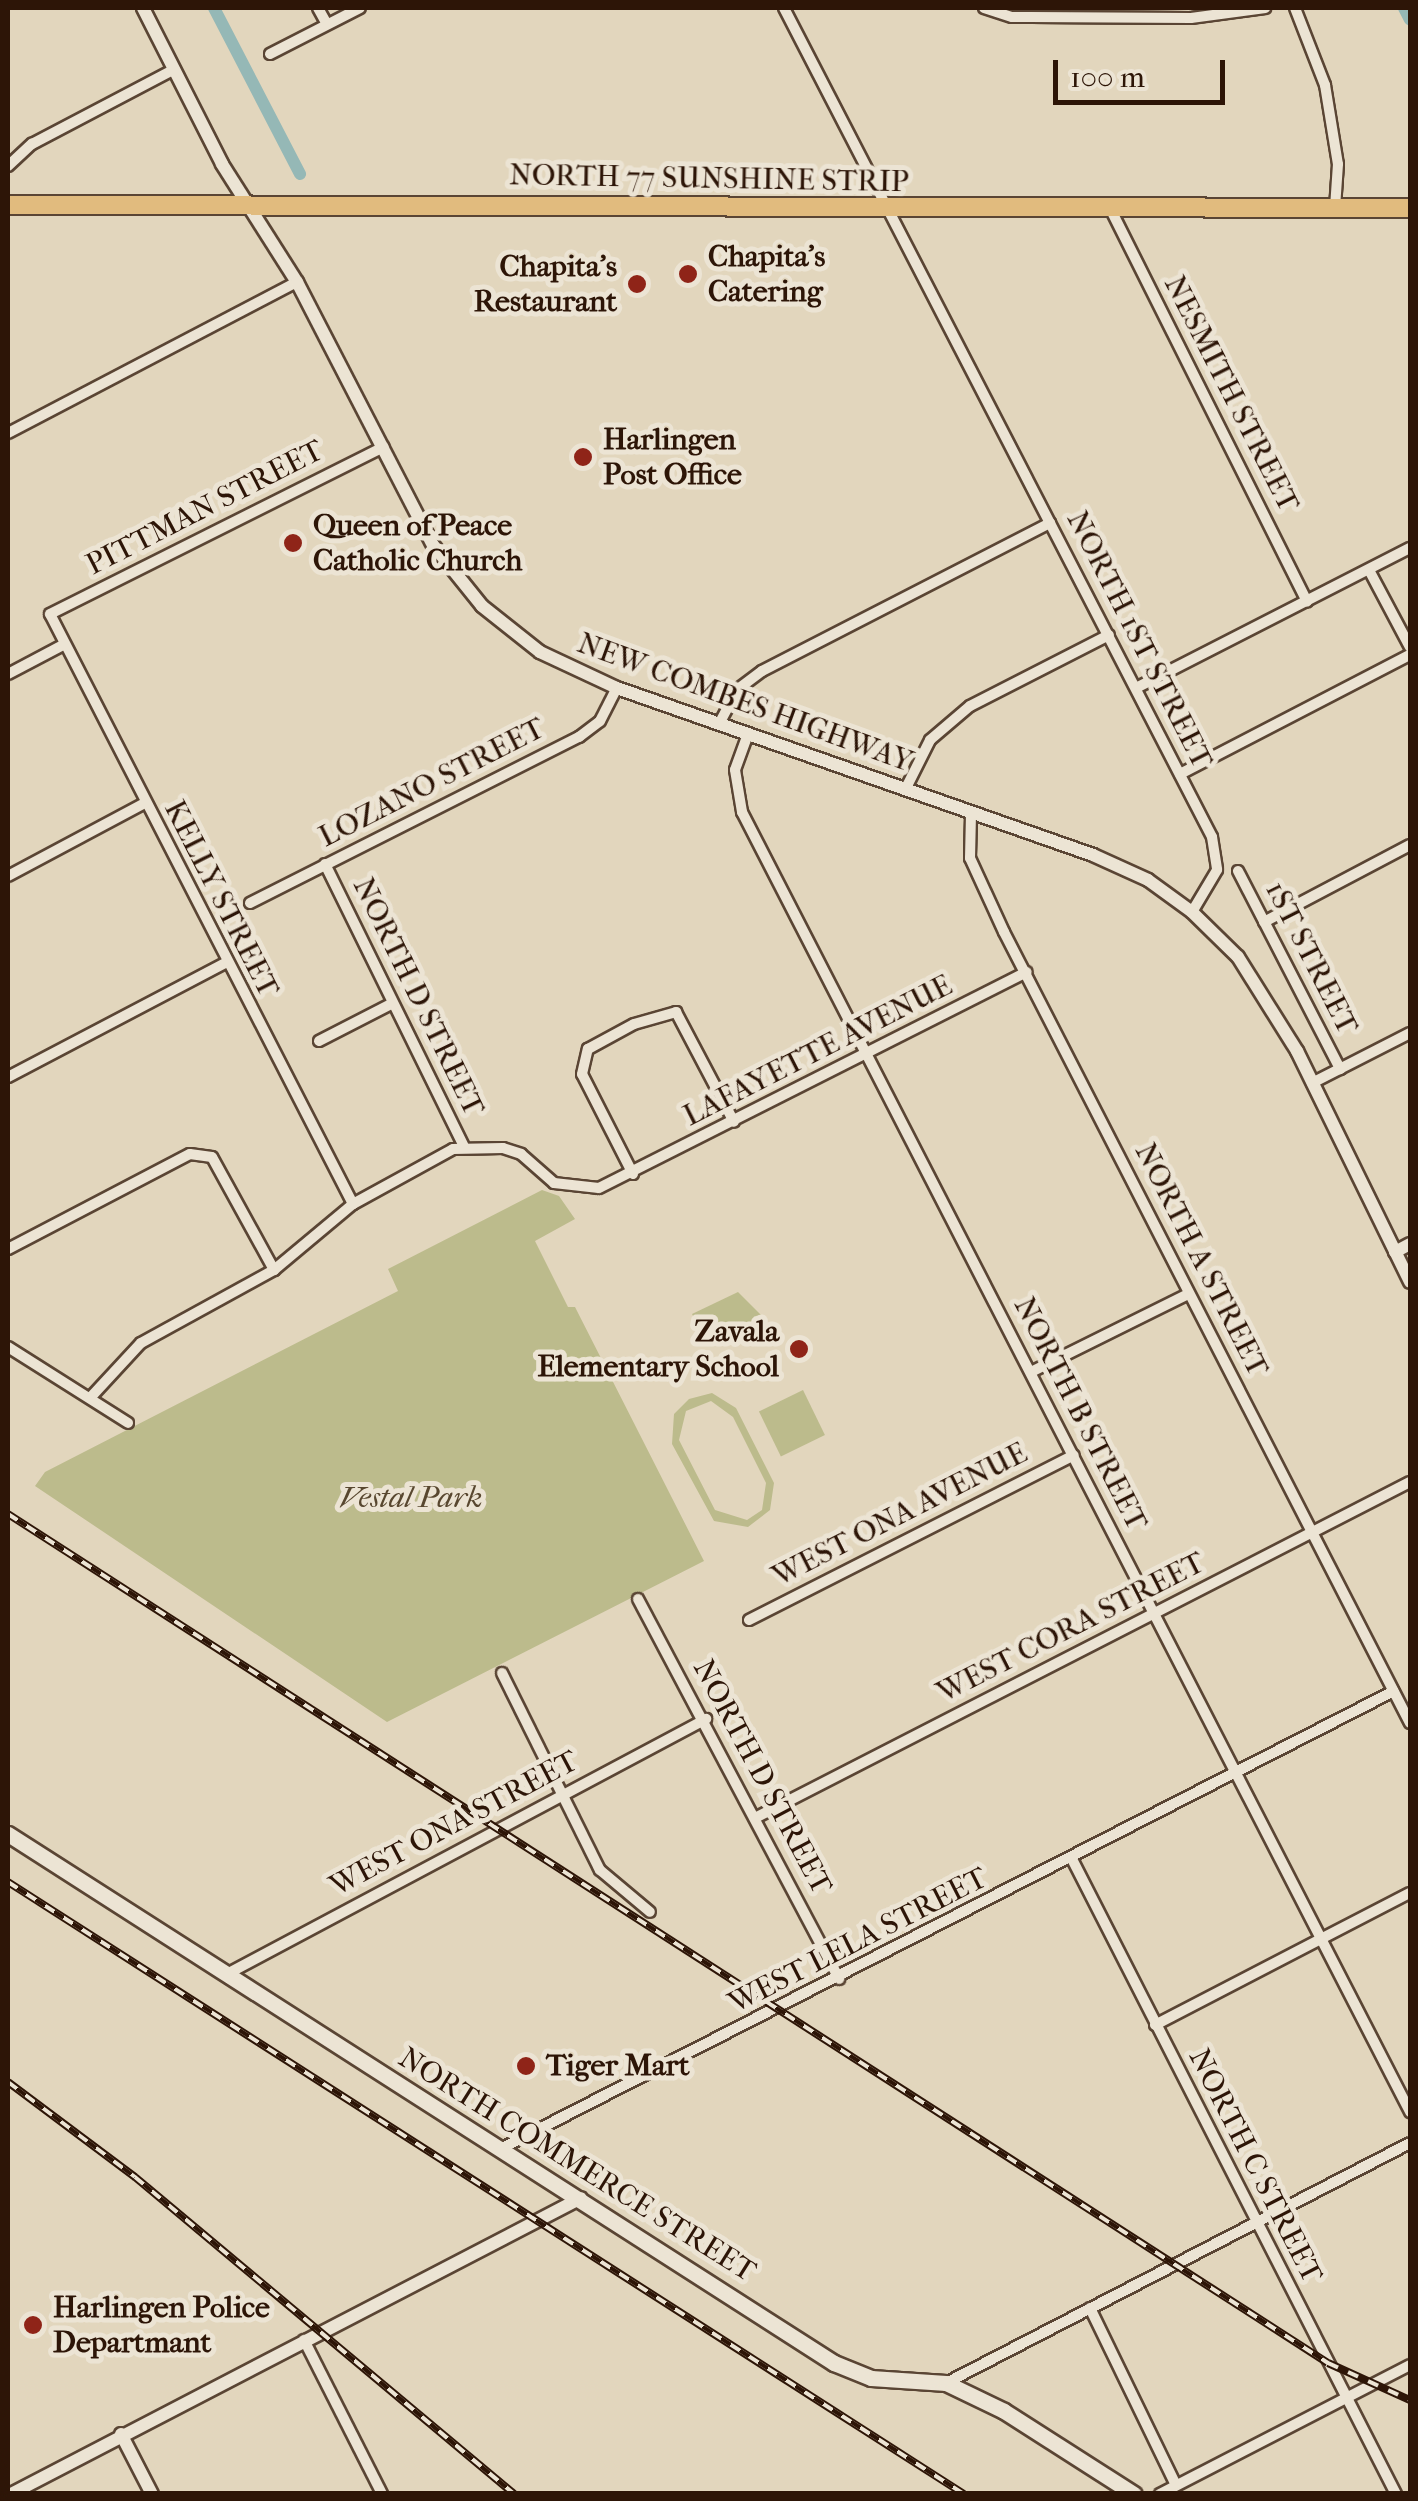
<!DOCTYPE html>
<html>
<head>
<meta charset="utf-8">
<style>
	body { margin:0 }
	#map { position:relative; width:1418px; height:2501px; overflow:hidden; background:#e2d6bd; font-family:"IM FELL French Canon",serif }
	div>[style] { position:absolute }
	.green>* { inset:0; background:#bcbb8c; transform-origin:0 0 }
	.canal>* { height:12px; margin:-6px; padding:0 6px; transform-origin:6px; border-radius:6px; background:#95b8b6 }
	.roads { filter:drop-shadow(2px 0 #5a4534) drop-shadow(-2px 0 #5a4534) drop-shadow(0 2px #5a4534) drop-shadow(0 -2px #5a4534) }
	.minor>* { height:10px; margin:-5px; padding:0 5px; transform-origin:5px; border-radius:5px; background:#ece4d4 }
	.tertiary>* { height:12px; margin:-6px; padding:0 6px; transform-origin:6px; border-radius:6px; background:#ece4d4 }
	.secondary>* { height:15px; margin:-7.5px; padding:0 7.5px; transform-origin:7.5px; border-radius:7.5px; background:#ece4d4 }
	.primary>* { height:18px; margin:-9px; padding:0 9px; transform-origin:9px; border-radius:9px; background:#e1bb7e }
	.rail>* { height:8px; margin-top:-4px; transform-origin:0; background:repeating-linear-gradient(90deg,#ece4d4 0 11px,#2d1507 0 22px); box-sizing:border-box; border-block:2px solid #2d1507 }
	.dots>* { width:28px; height:28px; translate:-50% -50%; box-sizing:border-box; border:5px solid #ece4d4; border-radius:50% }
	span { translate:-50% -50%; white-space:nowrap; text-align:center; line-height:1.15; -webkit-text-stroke:10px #ece4d4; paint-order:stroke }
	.street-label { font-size:30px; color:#2d1507 }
	.poi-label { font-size:30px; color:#2d1507; font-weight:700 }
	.left { translate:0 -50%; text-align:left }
	.right { translate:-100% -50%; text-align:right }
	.park-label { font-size:30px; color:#58472f; font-style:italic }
	.frame { position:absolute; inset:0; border:10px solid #2d1507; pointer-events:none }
	.scale { position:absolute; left:1053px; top:60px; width:172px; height:45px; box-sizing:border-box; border:5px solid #2d1507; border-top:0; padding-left:12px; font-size:30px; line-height:35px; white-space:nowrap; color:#2d1507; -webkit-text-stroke:8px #ece4d4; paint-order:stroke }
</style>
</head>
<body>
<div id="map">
	<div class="green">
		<i style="clip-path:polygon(542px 1190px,559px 1196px,575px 1219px,535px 1241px,568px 1307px,575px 1307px,704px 1561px,387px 1722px,35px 1486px,45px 1472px,398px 1291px,388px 1269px)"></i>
		<i style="clip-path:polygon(738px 1292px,764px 1318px,709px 1344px,692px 1314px)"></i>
		<i style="left:803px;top:1390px;width:50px;height:49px;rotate:64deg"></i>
		<i style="clip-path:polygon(evenodd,712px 1393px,736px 1408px,774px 1483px,770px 1510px,748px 1527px,714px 1521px,672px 1444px,674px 1414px,689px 1399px,712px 1393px,711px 1401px,733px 1417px,766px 1483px,762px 1510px,747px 1520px,715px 1510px,679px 1440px,686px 1411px,711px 1401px)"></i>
	</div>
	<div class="canal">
		<i style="left:214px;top:8px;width:187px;rotate:62.6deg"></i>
		<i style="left:1404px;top:8px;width:13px;rotate:63deg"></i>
	</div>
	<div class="roads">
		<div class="minor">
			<i style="left:318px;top:8px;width:18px;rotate:61deg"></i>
			<i style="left:784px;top:8px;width:933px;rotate:62.69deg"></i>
			<i style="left:1212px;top:837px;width:33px;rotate:81deg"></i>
			<i style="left:1217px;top:870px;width:49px;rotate:120.8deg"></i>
			<i style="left:984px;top:8px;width:29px;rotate:18deg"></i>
			<i style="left:1012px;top:17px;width:179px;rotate:0.3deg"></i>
			<i style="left:1191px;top:18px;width:75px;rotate:-7.7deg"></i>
			<i style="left:1295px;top:8px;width:83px;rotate:68.7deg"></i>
			<i style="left:1325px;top:85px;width:80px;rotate:80.7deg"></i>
			<i style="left:1338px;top:164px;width:44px;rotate:93.9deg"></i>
			<i style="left:270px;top:54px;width:101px;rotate:-27.1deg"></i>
			<i style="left:8px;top:166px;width:33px;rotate:-43deg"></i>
			<i style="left:32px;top:144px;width:161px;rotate:-27.7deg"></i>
			<i style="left:1110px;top:208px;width:440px;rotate:63.4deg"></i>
			<i style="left:8px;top:433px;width:326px;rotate:-27.6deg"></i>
			<i style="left:1369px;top:570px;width:87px;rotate:62deg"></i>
			<i style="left:8px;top:674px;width:62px;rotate:-27.8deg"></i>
			<i style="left:1136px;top:688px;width:308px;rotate:-27.1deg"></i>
			<i style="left:719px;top:724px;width:40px;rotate:-62deg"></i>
			<i style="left:738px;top:689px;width:30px;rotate:-37deg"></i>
			<i style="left:762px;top:671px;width:324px;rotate:-27.2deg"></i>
			<i style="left:748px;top:734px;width:38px;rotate:110deg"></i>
			<i style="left:735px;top:770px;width:43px;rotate:80.5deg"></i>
			<i style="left:742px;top:812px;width:1462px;rotate:62.8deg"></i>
			<i style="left:1180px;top:774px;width:259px;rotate:-27.4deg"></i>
			<i style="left:905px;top:790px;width:56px;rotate:-63.4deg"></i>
			<i style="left:930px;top:740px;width:52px;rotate:-40.4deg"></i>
			<i style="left:970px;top:706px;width:156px;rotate:-27.1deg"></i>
			<i style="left:971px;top:814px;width:44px;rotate:91.3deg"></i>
			<i style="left:970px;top:858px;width:81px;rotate:65.3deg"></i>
			<i style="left:1004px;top:932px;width:889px;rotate:62.83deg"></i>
			<i style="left:325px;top:864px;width:315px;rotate:63.8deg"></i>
			<i style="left:1238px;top:871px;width:223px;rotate:62.7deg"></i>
			<i style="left:8px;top:876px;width:153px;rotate:-28.1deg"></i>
			<i style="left:250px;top:903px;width:369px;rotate:-26.8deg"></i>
			<i style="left:579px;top:737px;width:26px;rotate:-37deg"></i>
			<i style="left:600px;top:721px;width:37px;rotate:-63deg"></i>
			<i style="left:1264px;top:922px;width:165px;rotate:-27.8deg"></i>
			<i style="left:319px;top:1041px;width:81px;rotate:-27.2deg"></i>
			<i style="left:8px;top:1077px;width:245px;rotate:-27.7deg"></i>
			<i style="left:1312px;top:1083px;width:110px;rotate:-27deg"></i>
			<i style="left:633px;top:1174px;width:112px;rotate:-117deg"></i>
			<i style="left:582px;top:1074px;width:26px;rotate:-77deg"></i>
			<i style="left:588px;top:1049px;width:52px;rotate:-28.5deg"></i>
			<i style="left:634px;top:1024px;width:44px;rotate:-15.9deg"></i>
			<i style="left:676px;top:1012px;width:124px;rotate:62.2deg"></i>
			<i style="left:353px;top:1204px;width:663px;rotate:-117.18deg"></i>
			<i style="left:50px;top:614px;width:373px;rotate:-26.6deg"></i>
			<i style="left:8px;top:1249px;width:205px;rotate:-27.6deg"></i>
			<i style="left:190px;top:1154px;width:22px;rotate:8deg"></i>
			<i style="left:212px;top:1157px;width:129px;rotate:61.2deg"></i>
			<i style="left:8px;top:1347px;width:142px;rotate:32.3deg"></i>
			<i style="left:1031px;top:1372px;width:175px;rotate:-26.4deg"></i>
			<i style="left:90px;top:1398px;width:75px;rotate:-47.2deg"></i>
			<i style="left:141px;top:1343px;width:152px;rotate:-28.8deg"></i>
			<i style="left:274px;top:1270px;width:103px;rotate:-39.9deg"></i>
			<i style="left:353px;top:1204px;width:114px;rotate:-28.8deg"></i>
			<i style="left:453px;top:1149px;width:50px;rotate:-1.1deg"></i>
			<i style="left:503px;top:1148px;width:19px;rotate:18deg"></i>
			<i style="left:521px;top:1154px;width:44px;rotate:41.3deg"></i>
			<i style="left:554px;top:1183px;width:45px;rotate:6.3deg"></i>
			<i style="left:599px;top:1188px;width:479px;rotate:-26.8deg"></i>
			<i style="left:638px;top:1599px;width:430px;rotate:62.1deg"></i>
			<i style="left:749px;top:1620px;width:364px;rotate:-26.9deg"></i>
			<i style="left:502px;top:1673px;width:220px;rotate:63.6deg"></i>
			<i style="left:600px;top:1870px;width:65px;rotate:40deg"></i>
			<i style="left:755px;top:1818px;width:736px;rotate:-27.16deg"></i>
			<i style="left:1072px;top:1859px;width:713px;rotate:62.97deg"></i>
			<i style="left:227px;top:1974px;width:543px;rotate:-28.03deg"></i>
			<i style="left:1155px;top:2025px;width:287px;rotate:-27.4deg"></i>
			<i style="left:500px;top:2149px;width:1004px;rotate:-27.13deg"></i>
			<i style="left:1090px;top:2308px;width:197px;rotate:64.1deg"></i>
			<i style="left:304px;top:2340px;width:173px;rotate:63.1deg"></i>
			<i style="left:946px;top:2383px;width:522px;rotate:-27.35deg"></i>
			<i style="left:1160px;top:2494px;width:281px;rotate:-27.3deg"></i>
		</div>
		<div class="tertiary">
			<i style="left:143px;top:8px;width:175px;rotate:63.1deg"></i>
			<i style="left:222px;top:164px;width:140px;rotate:57.6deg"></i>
			<i style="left:297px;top:282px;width:296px;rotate:62.7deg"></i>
			<i style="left:433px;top:545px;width:78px;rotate:51.2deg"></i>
			<i style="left:482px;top:606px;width:74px;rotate:38.4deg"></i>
			<i style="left:540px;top:652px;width:85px;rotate:25.1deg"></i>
			<i style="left:617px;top:688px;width:504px;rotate:19.33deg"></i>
			<i style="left:1093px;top:855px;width:60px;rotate:24.4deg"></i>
			<i style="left:1148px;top:880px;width:54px;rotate:36deg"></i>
			<i style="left:1192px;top:912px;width:64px;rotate:44.4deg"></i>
			<i style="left:1238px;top:957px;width:111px;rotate:57.9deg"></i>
			<i style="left:1297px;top:1051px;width:257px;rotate:63.9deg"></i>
			<i style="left:1395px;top:1252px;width:17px;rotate:-28deg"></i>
			<i style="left:121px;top:2434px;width:68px;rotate:62.7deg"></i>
			<i style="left:11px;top:2494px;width:642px;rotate:-27.44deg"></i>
		</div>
		<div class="secondary">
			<i style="left:8px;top:1834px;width:981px;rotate:32.64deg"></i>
			<i style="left:834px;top:2363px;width:40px;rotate:22deg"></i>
			<i style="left:871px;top:2378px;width:75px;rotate:3.8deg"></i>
			<i style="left:946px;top:2383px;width:64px;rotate:25.8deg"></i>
			<i style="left:1004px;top:2411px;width:154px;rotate:32.6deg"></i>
		</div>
		<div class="primary">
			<i style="left:8px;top:205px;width:1402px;rotate:0.12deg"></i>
		</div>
	</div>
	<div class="rail">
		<i style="left:8px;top:1514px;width:1569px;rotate:32.75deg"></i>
		<i style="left:1328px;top:2363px;width:90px;rotate:24.3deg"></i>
		<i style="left:8px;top:1882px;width:1135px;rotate:32.63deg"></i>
		<i style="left:8px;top:2082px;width:159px;rotate:36.8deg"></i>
		<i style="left:135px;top:2177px;width:494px;rotate:39.9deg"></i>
	</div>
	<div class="dots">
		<i style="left:688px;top:274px;background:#8f2418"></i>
		<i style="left:637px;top:284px;background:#8f2418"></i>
		<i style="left:583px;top:457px;background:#8f2418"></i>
		<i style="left:293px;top:543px;background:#8f2418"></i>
		<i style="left:799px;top:1349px;background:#8f2418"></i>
		<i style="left:526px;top:2066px;background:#8f2418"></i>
		<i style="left:33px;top:2325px;background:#8f2418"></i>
	</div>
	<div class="street-label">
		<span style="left:709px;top:179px;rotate:1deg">NORTH 77 SUNSHINE STRIP</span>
		<span style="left:1231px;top:394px;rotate:63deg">NESMITH STREET</span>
		<span style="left:205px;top:508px;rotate:-27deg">PITTMAN STREET</span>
		<span style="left:1139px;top:640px;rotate:63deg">NORTH 1ST STREET</span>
		<span style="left:745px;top:703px;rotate:20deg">NEW COMBES HIGHWAY</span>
		<span style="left:432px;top:783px;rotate:-27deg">LOZANO STREET</span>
		<span style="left:221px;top:899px;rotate:63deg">KELLY STREET</span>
		<span style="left:1311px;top:958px;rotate:63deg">1ST STREET</span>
		<span style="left:418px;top:997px;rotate:64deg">NORTH D STREET</span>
		<span style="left:818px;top:1051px;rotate:-27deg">LAFAYETTE AVENUE</span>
		<span style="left:1201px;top:1260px;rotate:63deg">NORTH A STREET</span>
		<span style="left:1080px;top:1414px;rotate:63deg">NORTH B STREET</span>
		<span style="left:900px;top:1515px;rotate:-27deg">WEST ONA AVENUE</span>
		<span style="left:1071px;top:1628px;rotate:-27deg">WEST CORA STREET</span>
		<span style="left:762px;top:1777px;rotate:62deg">NORTH D STREET</span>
		<span style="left:454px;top:1824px;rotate:-28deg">WEST ONA STREET</span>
		<span style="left:858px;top:1941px;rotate:-27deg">WEST LELA STREET</span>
		<span style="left:577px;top:2165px;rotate:32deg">NORTH COMMERCE STREET</span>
		<span style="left:1255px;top:2166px;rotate:63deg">NORTH C STREET</span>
	</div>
	<div class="poi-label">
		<span class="left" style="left:708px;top:274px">Chapita's<br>Catering</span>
		<span class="right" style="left:617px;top:284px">Chapita's<br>Restaurant</span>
		<span class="left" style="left:603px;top:457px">Harlingen<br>Post Office</span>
		<span class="left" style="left:313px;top:543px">Queen of Peace<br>Catholic Church</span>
		<span class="right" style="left:779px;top:1349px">Zavala<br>Elementary School</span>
		<span class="left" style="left:546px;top:2066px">Tiger Mart</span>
		<span class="left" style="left:53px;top:2325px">Harlingen Police<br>Departmant</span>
	</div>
	<div class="park-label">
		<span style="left:411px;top:1498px">Vestal Park</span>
	</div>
	<div class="frame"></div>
	<div class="scale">100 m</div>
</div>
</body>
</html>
